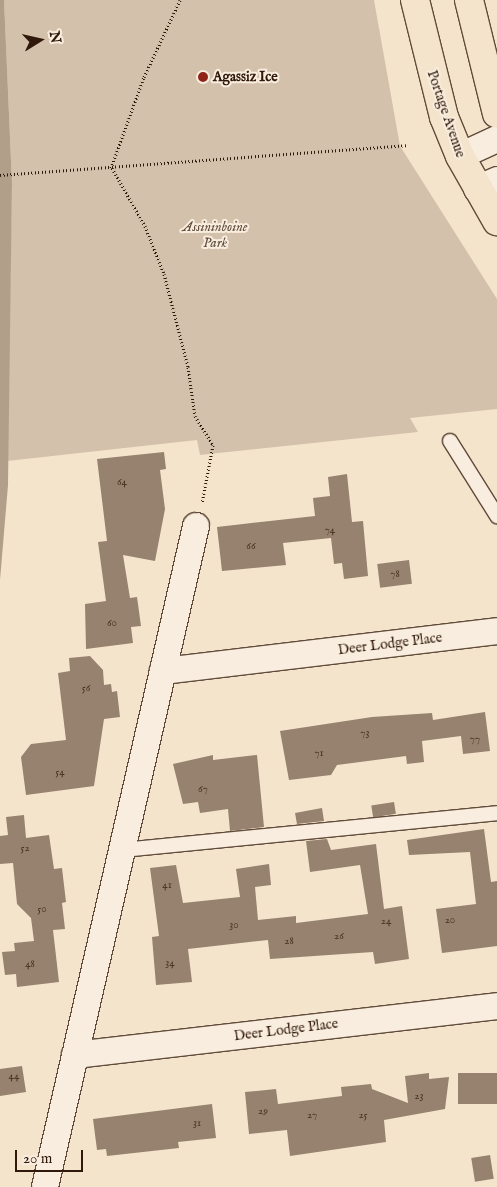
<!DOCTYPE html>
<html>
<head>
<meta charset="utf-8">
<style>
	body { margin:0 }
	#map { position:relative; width:497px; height:1187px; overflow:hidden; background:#f5e4cc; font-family:"IM FELL English",serif }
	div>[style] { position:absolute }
	.green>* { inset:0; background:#d4c1ab }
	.water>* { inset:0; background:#b29f8a }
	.building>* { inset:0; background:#96826f; transform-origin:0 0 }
	.path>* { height:3px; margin-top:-1.5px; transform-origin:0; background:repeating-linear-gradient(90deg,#30180a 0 1px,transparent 0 3.5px) }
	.roads { filter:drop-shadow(1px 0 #614b3a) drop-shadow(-1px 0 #614b3a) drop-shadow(0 1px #614b3a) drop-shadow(0 -1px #614b3a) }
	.lane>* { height:14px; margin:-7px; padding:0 7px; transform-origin:7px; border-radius:7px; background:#f8edde }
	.street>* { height:26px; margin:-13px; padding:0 13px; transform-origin:13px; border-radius:13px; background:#f8edde }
	.highway>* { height:28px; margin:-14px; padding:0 14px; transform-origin:14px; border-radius:14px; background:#f5e4cc }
	.dots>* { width:14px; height:14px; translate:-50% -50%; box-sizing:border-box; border:2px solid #f8edde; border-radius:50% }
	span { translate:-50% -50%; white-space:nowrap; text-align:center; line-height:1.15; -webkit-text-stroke:4px #f8edde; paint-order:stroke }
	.number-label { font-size:11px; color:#4a3223 }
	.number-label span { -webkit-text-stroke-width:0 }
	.poi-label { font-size:14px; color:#30180a; font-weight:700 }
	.left { translate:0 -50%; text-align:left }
	.street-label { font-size:14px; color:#30180a }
	.park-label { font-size:14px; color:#614b3a; font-style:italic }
	.north { position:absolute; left:15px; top:15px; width:50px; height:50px; -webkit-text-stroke:4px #f8edde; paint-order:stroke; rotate:80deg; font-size:14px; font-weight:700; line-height:20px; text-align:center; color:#30180a }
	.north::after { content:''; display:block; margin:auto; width:18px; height:22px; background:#30180a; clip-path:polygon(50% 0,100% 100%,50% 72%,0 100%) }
	.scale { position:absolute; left:15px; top:1150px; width:68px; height:22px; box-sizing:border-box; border:2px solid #30180a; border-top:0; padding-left:6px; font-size:15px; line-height:18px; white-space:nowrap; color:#30180a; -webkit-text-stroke:4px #f8edde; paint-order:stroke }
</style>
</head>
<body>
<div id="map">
	<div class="green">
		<i style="clip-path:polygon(4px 0,374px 0,400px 146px,497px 299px,497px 409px,410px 418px,418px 432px,200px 455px,197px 440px,7px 461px,12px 183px)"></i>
	</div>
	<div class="water">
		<i style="clip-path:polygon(0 0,4px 0,12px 183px,8px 485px,0 580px)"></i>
	</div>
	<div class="building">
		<i style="clip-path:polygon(164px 452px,166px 469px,160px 470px,165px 509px,155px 561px,123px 555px,130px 598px,137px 597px,141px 626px,131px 627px,133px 643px,86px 649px,85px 604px,106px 601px,98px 542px,107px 541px,97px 459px)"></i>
		<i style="clip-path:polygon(347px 474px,352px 522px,363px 521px,368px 576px,344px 579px,342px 563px,334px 564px,331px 538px,283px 543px,286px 565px,222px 571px,217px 527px,315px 516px,313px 498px,330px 496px,328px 477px)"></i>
		<i style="left:409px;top:560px;width:24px;height:32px;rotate:83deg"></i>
		<i style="clip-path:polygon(90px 656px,103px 670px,104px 685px,111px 684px,112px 692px,117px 691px,120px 717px,104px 719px,94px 786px,26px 795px,21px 757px,31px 744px,66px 740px,58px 673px,70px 671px,69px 658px)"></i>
		<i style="clip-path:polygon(485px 712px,490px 751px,463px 754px,461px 736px,422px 741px,424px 762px,407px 764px,406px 756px,337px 765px,331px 775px,289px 780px,280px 731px,372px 717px,432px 713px,433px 720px)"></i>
		<i style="clip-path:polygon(213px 755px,213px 760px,257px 755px,264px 827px,230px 831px,228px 809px,200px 813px,198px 802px,183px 804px,173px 764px)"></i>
		<i style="left:394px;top:802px;width:12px;height:23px;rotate:81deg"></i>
		<i style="clip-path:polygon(322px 808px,324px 821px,297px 824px,295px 813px)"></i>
		<i style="clip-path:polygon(24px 815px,26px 838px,49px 835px,54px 869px,62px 868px,66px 902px,62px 903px,65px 929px,53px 930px,59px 982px,17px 987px,16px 974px,5px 975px,2px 952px,15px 951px,14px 943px,34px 941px,31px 918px,17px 904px,13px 863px,0 864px,0 836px,8px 835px,6px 817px)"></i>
		<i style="clip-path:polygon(484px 829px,491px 882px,497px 881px,497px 946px,442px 953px,436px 909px,476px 904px,470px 852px,409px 855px,407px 840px)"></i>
		<i style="clip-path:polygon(327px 839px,331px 850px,376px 844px,384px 909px,402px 906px,409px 959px,375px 964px,373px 952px,270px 959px,268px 940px,188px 949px,192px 982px,156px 985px,152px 937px,159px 936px,150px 868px,176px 865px,183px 903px,240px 897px,236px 869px,269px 864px,271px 885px,255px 887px,258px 920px,296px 916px,296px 923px,368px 914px,360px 865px,310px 872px,306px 841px)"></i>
		<i style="clip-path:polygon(22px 1066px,26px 1092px,0 1096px,0 1069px)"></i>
		<i style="clip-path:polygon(429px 1073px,429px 1079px,449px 1077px,445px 1109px,384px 1120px,386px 1142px,290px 1156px,287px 1130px,249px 1134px,245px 1092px,276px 1089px,278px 1104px,342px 1096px,341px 1087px,371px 1084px,372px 1089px,408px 1103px,405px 1076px)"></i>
		<i style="left:497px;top:1073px;width:31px;height:39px;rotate:90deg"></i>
		<i style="clip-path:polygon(212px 1104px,216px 1138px,178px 1142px,179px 1148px,107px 1156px,106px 1149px,97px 1150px,93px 1119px)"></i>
		<i style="left:490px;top:1155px;width:24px;height:19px;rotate:81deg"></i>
	</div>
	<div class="path">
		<i style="left:111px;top:168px;width:97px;rotate:-70.1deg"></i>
		<i style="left:144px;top:77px;width:85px;rotate:-64.9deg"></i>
		<i style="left:112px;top:168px;width:67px;rotate:60.4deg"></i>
		<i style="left:145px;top:226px;width:52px;rotate:68.4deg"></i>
		<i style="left:164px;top:274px;width:96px;rotate:75.5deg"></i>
		<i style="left:188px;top:367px;width:49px;rotate:81.9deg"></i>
		<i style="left:195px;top:416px;width:34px;rotate:58deg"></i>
		<i style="left:213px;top:445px;width:59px;rotate:100.7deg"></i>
		<i style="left:0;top:175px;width:407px;rotate:-4.2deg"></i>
	</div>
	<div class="roads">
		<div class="lane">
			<i style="left:450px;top:441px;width:89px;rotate:57.9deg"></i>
			<i style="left:122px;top:850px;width:377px;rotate:-5.6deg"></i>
		</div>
		<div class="street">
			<i style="left:460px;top:156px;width:41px;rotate:-24.7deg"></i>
			<i style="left:477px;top:189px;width:22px;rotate:-24deg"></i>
			<i style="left:163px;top:671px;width:336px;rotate:-6.8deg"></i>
			<i style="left:75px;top:1055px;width:425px;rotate:-6.6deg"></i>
			<i style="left:45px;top:1187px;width:678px;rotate:-77.13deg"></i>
		</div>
		<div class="highway">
			<i style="left:415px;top:0;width:121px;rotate:76.1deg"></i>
			<i style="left:444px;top:117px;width:42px;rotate:67.7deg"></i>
			<i style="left:460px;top:156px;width:75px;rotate:60.4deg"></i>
			<i style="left:469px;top:0;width:117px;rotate:76.2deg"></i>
		</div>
	</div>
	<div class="dots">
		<i style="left:203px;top:77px;background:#8f2418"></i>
	</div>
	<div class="number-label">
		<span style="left:122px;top:482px">64</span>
		<span style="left:330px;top:530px">74</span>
		<span style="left:251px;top:546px">66</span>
		<span style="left:395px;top:574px">78</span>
		<span style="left:112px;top:623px">60</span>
		<span style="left:86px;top:688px">56</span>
		<span style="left:365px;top:733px">73</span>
		<span style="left:475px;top:739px">77</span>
		<span style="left:319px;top:753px">71</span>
		<span style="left:60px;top:772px">54</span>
		<span style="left:203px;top:789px">67</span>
		<span style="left:25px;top:848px">52</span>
		<span style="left:167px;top:885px">41</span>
		<span style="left:42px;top:909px">50</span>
		<span style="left:450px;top:920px">20</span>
		<span style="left:386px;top:921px">24</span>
		<span style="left:234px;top:925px">30</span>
		<span style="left:339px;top:936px">26</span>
		<span style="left:289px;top:941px">28</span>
		<span style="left:170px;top:963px">34</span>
		<span style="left:30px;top:964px">48</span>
		<span style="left:14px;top:1076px">44</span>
		<span style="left:419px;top:1096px">23</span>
		<span style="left:263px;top:1111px">29</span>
		<span style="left:312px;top:1115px">27</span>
		<span style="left:363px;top:1115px">25</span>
		<span style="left:197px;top:1123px">31</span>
	</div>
	<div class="poi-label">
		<span class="left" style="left:213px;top:77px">Agassiz Ice</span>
	</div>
	<div class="street-label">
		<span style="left:446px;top:114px;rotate:71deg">Portage Avenue</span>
		<span style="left:390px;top:644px;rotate:-7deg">Deer Lodge Place</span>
		<span style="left:286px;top:1030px;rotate:-7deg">Deer Lodge Place</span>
	</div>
	<div class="park-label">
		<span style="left:215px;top:235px">Assininboine<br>Park</span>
	</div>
	<div class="north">N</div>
	<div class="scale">20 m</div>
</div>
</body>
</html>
